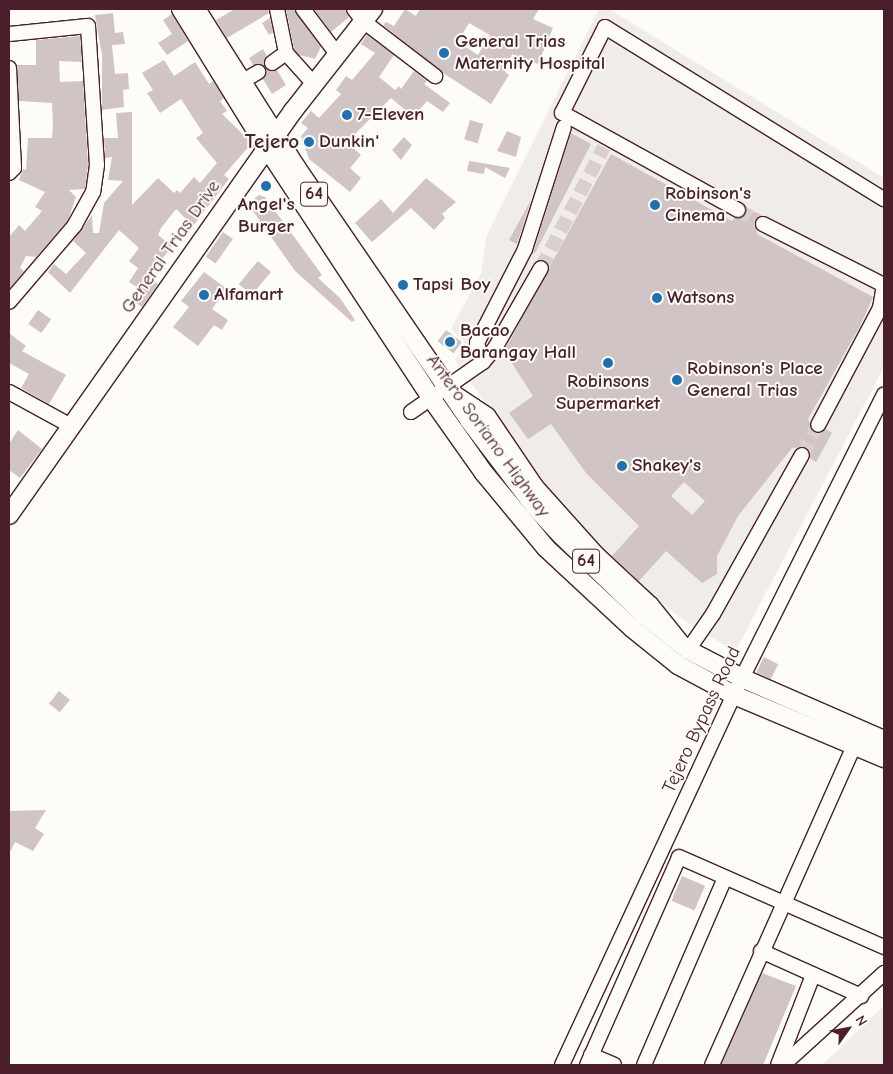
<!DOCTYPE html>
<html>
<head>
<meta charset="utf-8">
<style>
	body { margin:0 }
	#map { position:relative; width:893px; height:1074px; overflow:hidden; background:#fdfcf7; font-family:"Comic Neue",sans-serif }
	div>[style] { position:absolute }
	.built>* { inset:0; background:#f0ece8 }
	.building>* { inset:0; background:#d0c5c4; transform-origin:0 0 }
	.minor-tunnel>* { height:14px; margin-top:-7px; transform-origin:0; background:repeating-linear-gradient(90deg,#d9d0ce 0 14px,transparent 0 21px) }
	.roads { filter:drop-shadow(1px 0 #4a1f2b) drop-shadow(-1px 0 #4a1f2b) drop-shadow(0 1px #4a1f2b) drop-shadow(0 -1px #4a1f2b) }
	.minor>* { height:14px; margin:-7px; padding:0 7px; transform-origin:7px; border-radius:7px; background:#fdfcf7 }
	.major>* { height:18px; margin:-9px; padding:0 9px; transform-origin:9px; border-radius:9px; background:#fdfcf7 }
	.dots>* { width:14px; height:14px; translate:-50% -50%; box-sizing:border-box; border:2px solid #fdfcf7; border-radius:50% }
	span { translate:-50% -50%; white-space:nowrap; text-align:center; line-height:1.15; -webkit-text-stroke:4px #fdfcf7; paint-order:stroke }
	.shield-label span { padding:1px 4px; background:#fdfcf7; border:1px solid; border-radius:4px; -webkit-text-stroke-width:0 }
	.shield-label { font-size:18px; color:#4a1f2b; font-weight:700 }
	.poi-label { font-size:19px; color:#4a1f2b; font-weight:700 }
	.left { translate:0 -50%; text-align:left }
	.street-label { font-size:19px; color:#4a1f2b }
	.quarter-label { font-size:21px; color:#4a1f2b; font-weight:700 }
	.frame { position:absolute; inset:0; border:10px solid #4a1f2b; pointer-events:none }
	.north { position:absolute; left:823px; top:1004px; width:50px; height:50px; -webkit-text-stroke:4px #fdfcf7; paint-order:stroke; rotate:58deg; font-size:14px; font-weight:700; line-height:20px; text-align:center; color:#4a1f2b }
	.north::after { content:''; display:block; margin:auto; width:18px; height:22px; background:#4a1f2b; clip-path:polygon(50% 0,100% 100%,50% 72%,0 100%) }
</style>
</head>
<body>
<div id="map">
	<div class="built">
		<i style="clip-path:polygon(599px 9px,609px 9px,884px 178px,884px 367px,735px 652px,682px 619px,627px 575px,552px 496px,455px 360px,466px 344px,451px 329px,481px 273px,487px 235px)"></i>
		<i style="clip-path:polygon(884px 1006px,884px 1065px,822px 1065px)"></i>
	</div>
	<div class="building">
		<i style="clip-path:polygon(235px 9px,268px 9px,269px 13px,227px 38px,216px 20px)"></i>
		<i style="clip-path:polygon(286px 9px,294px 9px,321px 47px,315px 59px,299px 55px,294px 49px)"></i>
		<i style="clip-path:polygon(314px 9px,345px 9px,349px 17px,331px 32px)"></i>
		<i style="clip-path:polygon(evenodd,405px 9px,416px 16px,420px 9px,539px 9px,533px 19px,553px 28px,538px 64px,512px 54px,505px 72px,509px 75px,491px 104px,443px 73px,383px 25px,386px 22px,394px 26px,405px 9px,469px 23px,490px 35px,478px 55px,458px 42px,469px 23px)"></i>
		<i style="clip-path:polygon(113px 13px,115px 33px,123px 32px,125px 44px,112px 45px,115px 74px,128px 73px,129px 89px,123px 90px,124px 107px,102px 110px,102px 55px,95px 15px)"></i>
		<i style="clip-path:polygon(172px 14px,188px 41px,167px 55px,158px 43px,172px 34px,163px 20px)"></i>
		<i style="clip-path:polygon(270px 18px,273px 32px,269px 35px,262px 23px)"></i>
		<i style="clip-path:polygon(367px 35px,394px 55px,379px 77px,395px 90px,399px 86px,401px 89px,414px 71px,427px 81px,424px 84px,450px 103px,443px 112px,427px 101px,411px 120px,403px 113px,405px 110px,391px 98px,347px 142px,361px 155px,350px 168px,361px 178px,350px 192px,309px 159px,301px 136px,308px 128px,301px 123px,311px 111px,319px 118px,341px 94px,336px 90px,346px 76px,352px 80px,375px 53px,361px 44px)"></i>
		<i style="clip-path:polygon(80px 36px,82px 62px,59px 61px,60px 82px,83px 81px,88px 165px,85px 189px,69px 190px,76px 197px,68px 220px,36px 257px,26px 256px,20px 268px,24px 271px,9px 289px,9px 237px,19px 225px,25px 231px,42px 211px,35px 207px,45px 192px,19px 180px,23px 169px,26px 170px,28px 138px,52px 138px,53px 126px,52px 103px,19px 101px,17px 65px,36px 65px,36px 40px)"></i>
		<i style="clip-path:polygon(263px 49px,267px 56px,264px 66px,253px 65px,249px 58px)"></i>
		<i style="clip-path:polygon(164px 60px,174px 76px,195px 62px,209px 84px,213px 81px,224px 98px,220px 101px,227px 111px,222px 114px,252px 143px,224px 175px,229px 179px,193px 226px,176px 209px,161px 228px,158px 235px,172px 246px,148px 278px,158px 284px,142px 307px,132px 300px,140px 289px,129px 282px,138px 268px,129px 261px,139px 248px,119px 230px,70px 293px,48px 272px,54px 264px,66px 274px,86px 253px,73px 241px,92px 215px,93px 233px,99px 233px,104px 203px,123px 181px,108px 180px,112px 157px,105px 158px,104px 138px,118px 138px,116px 113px,132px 112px,132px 205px,158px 178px,174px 193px,177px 190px,180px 193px,194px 177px,200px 183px,217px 163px,196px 138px,203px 133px,181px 99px,160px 113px,147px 93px,153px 90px,142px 73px)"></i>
		<i style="clip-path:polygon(266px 69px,277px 70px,286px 85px,272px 94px,263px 79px)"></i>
		<i style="left:470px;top:120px;width:14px;height:20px;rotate:17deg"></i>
		<i style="clip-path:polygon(507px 131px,521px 137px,516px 157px,497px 151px)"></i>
		<i style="clip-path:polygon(571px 133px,591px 144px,535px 253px,533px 253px)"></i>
		<i style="clip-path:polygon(404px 137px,412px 145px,401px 160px,392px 150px)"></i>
		<i style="clip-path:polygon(evenodd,611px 154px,732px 221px,734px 218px,743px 217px,746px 208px,762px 215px,755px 221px,757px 234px,873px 297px,860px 326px,808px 419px,814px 432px,819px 434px,826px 429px,832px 433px,816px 462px,810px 458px,806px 447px,792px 448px,738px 516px,717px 556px,717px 574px,702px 583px,666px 551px,639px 581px,612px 556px,639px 526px,586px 473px,551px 424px,528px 439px,509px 413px,533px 396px,504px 351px,611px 154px,684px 482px,705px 501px,692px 515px,671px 496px,684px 482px)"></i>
		<i style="clip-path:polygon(469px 161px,482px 163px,510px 168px,505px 178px,485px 167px,484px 174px,467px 171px)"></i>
		<i style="clip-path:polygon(426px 178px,456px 202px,442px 214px,445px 218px,434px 230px,411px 208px,372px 242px,355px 223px,381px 199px,393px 213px)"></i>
		<i style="clip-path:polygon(259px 195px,265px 197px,322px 275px,318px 278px,340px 298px,355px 320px,352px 322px,295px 271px,248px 204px)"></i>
		<i style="clip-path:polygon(531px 200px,517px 244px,509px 240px)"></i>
		<i style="left:223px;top:232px;width:12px;height:30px;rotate:35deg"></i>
		<i style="left:258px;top:261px;width:17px;height:30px;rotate:40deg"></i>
		<i style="clip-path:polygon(204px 272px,227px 289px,212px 309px,228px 320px,222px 330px,214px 325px,198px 346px,173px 327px,189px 307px,181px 301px)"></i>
		<i style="left:38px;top:310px;width:16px;height:17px;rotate:35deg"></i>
		<i style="left:446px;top:330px;width:20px;height:14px;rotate:37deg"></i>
		<i style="clip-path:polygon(9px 333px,26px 346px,22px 351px,66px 375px,49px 404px,21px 388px,29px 374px,9px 363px)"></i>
		<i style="clip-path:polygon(18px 430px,42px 449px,20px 478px,9px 470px,9px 444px)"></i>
		<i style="left:764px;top:657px;width:16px;height:17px;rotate:27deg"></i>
		<i style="left:59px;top:691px;width:14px;height:16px;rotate:39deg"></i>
		<i style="clip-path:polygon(46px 810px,35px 828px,44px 834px,33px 851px,15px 842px,9px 854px,9px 811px)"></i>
		<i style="left:682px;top:876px;width:25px;height:27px;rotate:23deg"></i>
		<i style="clip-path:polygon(762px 973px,796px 986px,763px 1065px,721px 1065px)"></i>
	</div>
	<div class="minor-tunnel">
		<i style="left:738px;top:210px;width:29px;rotate:29deg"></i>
		<i style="left:541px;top:268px;width:136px;rotate:-62.5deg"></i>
		<i style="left:802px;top:455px;width:34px;rotate:-62deg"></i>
	</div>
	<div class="roads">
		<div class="minor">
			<i style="left:277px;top:9px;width:45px;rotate:78.4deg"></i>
			<i style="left:286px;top:53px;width:40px;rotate:48deg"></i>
			<i style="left:303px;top:9px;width:56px;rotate:52.9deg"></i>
			<i style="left:354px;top:9px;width:15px;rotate:53deg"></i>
			<i style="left:363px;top:21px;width:91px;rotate:37.4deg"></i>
			<i style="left:9px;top:34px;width:79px;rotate:-5.8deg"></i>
			<i style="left:88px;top:26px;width:139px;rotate:86.3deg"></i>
			<i style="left:97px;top:165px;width:27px;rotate:98deg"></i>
			<i style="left:93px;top:192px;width:38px;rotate:119deg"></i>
			<i style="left:75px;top:225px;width:101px;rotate:130.6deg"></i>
			<i style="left:272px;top:63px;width:17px;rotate:-36deg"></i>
			<i style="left:9px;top:68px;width:100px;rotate:87.1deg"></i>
			<i style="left:14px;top:168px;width:7px;rotate:135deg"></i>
			<i style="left:241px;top:82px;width:20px;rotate:-30deg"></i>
			<i style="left:738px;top:210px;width:201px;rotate:-151.1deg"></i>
			<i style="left:562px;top:113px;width:96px;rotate:-63.4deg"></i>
			<i style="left:605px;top:27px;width:328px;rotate:31.7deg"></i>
			<i style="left:763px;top:224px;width:136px;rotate:26.8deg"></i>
			<i style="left:884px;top:285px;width:23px;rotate:100deg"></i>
			<i style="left:880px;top:308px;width:132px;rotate:117.9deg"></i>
			<i style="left:483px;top:362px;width:20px;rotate:-108deg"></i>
			<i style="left:477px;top:343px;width:106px;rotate:-62.9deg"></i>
			<i style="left:525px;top:249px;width:128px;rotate:-72.3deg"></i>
			<i style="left:452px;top:391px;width:43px;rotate:33.7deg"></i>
			<i style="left:488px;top:415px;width:86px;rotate:55.9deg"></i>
			<i style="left:536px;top:486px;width:91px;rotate:48.1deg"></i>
			<i style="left:597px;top:554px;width:74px;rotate:42.8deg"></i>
			<i style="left:651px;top:604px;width:59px;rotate:51.2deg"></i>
			<i style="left:688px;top:650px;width:44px;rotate:-55.2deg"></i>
			<i style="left:713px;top:614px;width:182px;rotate:-60.8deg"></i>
			<i style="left:9px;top:392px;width:71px;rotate:28.7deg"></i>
			<i style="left:411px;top:412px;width:88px;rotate:-34.8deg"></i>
			<i style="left:483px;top:362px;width:18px;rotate:-49deg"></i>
			<i style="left:495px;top:348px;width:92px;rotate:-60.1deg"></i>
			<i style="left:761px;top:951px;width:110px;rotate:24.2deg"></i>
			<i style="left:591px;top:1055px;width:25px;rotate:23deg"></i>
			<i style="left:562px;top:1065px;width:427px;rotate:-65.1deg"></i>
			<i style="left:742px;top:678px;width:317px;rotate:-63.4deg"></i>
			<i style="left:587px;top:1065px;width:227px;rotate:-66.1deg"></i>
			<i style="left:679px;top:857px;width:224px;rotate:23.7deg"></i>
			<i style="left:644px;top:1065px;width:204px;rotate:-66.6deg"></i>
			<i style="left:712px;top:1065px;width:349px;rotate:-66deg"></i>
			<i style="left:778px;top:1065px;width:97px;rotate:-68.7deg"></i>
			<i style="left:783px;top:1065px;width:137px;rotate:-42.3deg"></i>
		</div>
		<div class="major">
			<i style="left:181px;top:9px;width:163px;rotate:58.3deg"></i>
			<i style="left:267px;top:148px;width:299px;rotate:56.7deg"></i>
			<i style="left:431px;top:398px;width:92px;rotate:54.8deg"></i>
			<i style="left:484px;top:473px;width:97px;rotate:50.4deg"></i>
			<i style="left:546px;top:548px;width:117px;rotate:42.9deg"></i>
			<i style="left:632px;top:628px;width:59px;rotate:38.8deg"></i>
			<i style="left:678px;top:665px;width:64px;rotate:28.2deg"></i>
			<i style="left:734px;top:695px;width:163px;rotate:22.8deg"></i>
			<i style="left:196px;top:9px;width:187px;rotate:57.7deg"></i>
			<i style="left:296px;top:167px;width:306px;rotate:55.6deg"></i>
			<i style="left:469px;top:420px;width:109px;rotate:52.8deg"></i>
			<i style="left:535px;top:507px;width:38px;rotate:47deg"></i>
			<i style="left:561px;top:535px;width:115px;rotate:43.9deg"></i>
			<i style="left:644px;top:615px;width:56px;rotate:38.5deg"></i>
			<i style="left:688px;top:650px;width:61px;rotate:27.4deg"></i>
			<i style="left:742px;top:678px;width:155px;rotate:23.6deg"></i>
			<i style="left:9px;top:515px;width:494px;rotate:-54.9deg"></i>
			<i style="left:293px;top:111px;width:130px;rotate:-51.9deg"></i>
		</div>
	</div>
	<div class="dots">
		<i style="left:444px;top:53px;background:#1f6fb2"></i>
		<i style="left:347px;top:115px;background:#1f6fb2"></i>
		<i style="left:309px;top:142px;background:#1f6fb2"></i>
		<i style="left:266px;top:186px;background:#1f6fb2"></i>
		<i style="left:655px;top:205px;background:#1f6fb2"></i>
		<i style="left:403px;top:285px;background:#1f6fb2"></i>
		<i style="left:204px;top:295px;background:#1f6fb2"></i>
		<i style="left:657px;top:298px;background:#1f6fb2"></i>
		<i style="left:450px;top:342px;background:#1f6fb2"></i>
		<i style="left:608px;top:363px;background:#1f6fb2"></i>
		<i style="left:677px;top:380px;background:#1f6fb2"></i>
		<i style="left:622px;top:466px;background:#1f6fb2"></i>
	</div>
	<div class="shield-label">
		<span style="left:314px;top:194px">64</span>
		<span style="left:586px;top:561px">64</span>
	</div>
	<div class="poi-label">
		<span class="left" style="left:455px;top:53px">General Trias<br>Maternity Hospital</span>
		<span class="left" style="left:357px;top:115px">7-Eleven</span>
		<span class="left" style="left:319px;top:142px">Dunkin'</span>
		<span class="left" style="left:665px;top:205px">Robinson's<br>Cinema</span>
		<span style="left:266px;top:216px">Angel's<br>Burger</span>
		<span class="left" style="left:413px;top:285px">Tapsi Boy</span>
		<span class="left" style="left:214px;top:295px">Alfamart</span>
		<span class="left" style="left:667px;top:298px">Watsons</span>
		<span class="left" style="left:460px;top:342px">Bacao<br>Barangay Hall</span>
		<span class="left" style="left:687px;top:380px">Robinson's Place<br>General Trias</span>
		<span style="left:608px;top:393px">Robinsons<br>Supermarket</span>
		<span class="left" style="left:632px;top:466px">Shakey's</span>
	</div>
	<div class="street-label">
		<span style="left:171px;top:247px;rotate:-55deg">General Trias Drive</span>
		<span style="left:488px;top:436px;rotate:54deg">Antero Soriano Highway</span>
		<span style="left:702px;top:720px;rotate:-65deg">Tejero Bypass Road</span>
	</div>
	<div class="quarter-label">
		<span style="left:272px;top:141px">Tejero</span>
	</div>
	<div class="frame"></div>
	<div class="north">N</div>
</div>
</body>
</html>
